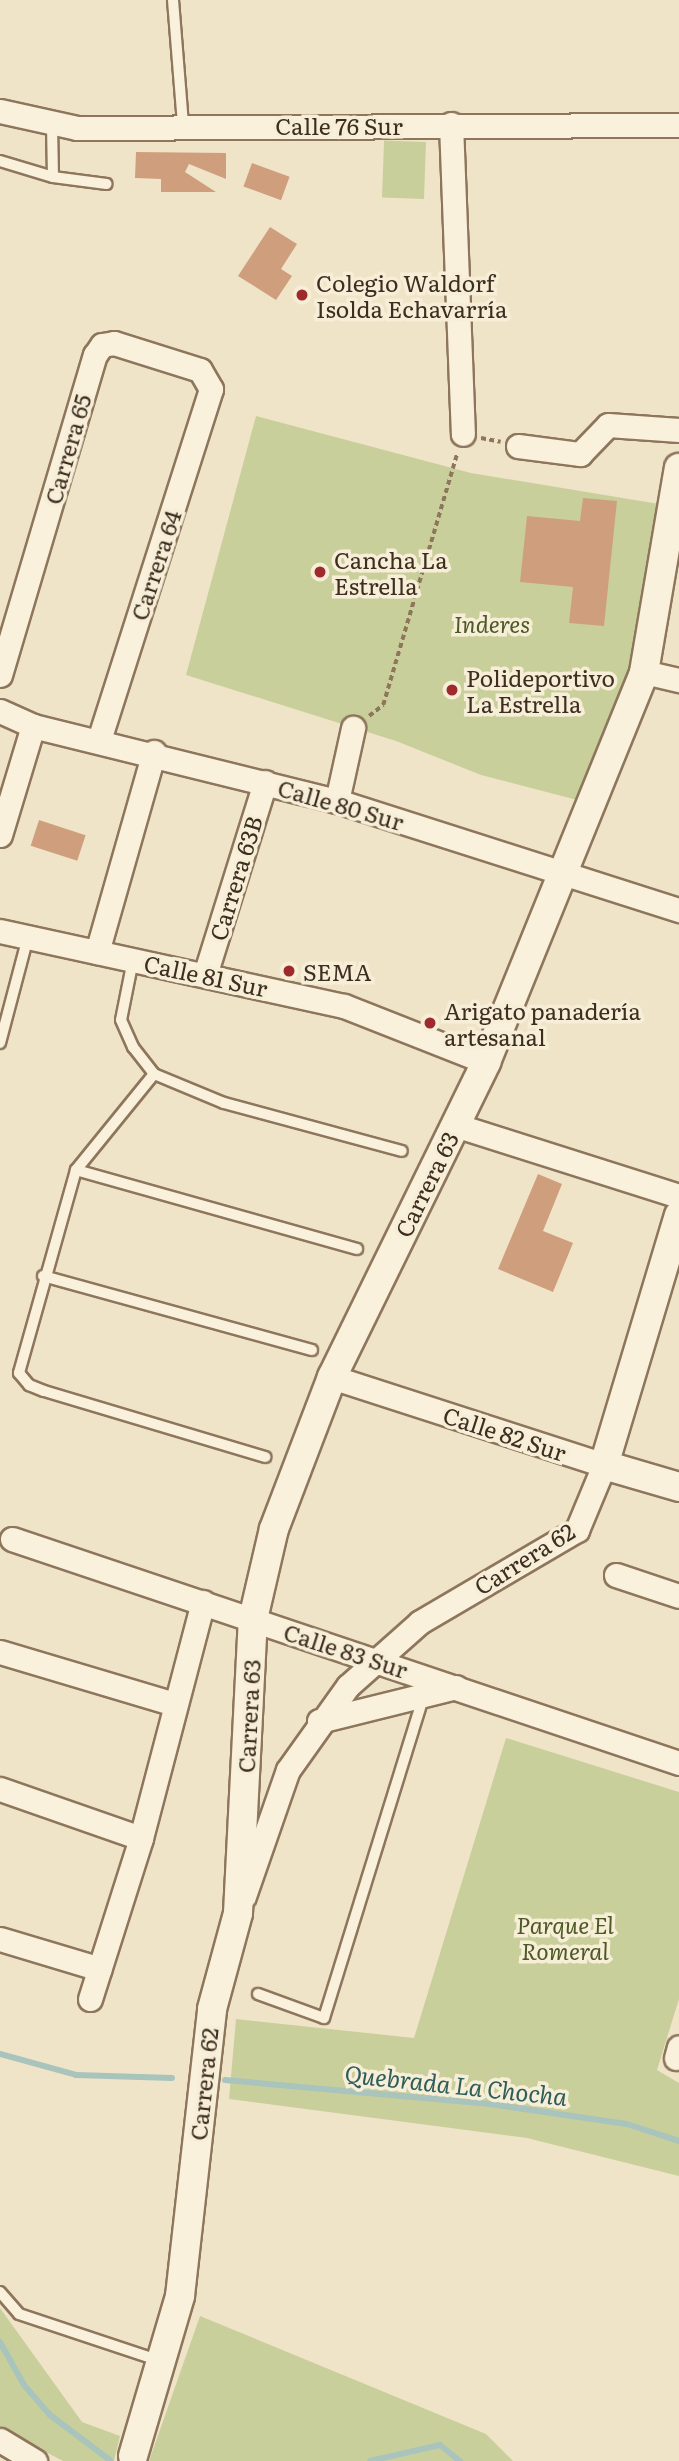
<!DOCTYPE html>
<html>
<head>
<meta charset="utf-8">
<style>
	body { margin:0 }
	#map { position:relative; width:679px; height:2461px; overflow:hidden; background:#f0e4c8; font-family:Literata,serif }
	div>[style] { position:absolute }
	.green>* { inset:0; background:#c9cf9b; transform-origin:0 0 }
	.stream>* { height:6px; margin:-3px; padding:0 3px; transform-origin:3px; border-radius:3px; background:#a9c4bc }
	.building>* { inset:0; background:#cf9f7d; transform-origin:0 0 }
	.path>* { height:3.5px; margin-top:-1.75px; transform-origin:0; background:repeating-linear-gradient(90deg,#8d765c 0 5px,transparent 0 8.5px) }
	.roads { filter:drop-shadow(2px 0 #8d765c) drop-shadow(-2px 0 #8d765c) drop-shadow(0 2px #8d765c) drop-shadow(0 -2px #8d765c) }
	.service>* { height:10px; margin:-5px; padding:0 5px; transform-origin:5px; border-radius:5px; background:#faf1dc }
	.minor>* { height:23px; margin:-11.5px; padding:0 11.5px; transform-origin:11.5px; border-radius:11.5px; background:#faf1dc }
	.tertiary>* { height:28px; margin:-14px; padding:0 14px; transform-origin:14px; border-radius:14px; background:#faf1dc }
	.dots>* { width:19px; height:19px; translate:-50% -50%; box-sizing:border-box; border:4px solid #f7eed8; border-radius:50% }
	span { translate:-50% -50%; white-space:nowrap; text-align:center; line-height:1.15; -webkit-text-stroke:7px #f7eed8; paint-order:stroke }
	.street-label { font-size:23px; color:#3d2e20 }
	.poi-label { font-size:23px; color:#3d2e20 }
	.left { translate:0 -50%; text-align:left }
	.park-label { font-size:23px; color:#4d5a26; font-style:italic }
	.water-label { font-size:24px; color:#2f5d5a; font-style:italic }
</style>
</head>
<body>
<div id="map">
	<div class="green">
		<i style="left:426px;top:142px;width:57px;height:42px;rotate:92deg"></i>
		<i style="clip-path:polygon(256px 416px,471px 473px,665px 505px,630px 668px,585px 802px,481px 775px,396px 741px,186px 675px)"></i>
		<i style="clip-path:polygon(506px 1738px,679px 1792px,679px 1999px,657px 2070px,679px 2083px,679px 2176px,527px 2138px,229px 2099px,236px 2019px,414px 2038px)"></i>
		<i style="clip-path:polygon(0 2308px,82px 2422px,120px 2436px,114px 2461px,63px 2461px,0 2428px)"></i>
		<i style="clip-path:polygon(200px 2316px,486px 2434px,513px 2461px,149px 2461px)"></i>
	</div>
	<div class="stream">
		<i style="left:0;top:2054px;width:79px;rotate:15.4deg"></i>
		<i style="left:76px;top:2075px;width:96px;rotate:1.8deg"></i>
		<i style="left:225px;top:2080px;width:266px;rotate:5.2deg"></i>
		<i style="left:490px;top:2104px;width:138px;rotate:8.3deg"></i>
		<i style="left:627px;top:2124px;width:55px;rotate:18.1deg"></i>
		<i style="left:0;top:2342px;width:49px;rotate:60.8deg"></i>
		<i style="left:24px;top:2385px;width:40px;rotate:49deg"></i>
		<i style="left:50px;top:2415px;width:76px;rotate:37deg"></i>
		<i style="left:370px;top:2461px;width:72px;rotate:-12.9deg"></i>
		<i style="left:440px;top:2445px;width:26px;rotate:39deg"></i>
	</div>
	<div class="building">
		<i style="clip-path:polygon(136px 152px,226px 153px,226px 179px,189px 164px,185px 172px,216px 192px,161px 192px,161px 179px,135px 178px)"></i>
		<i style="left:252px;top:163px;width:40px;height:25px;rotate:20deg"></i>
		<i style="clip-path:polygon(270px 227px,297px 244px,281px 269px,292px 276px,276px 300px,238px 276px)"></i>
		<i style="clip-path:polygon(583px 498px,617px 501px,604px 626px,569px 623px,573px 587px,520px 582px,527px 516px,580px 521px)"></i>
		<i style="left:39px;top:820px;width:49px;height:27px;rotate:18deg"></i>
		<i style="clip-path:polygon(538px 1174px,562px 1184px,543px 1231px,573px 1243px,553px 1292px,498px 1269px)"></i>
	</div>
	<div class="path">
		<i style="left:481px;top:438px;width:20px;rotate:11deg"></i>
		<i style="left:369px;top:716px;width:18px;rotate:-38deg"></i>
		<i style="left:383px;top:705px;width:262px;rotate:-73.6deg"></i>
	</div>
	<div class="roads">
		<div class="service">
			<i style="left:173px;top:0;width:125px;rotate:85.4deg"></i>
			<i style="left:0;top:161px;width:55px;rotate:16.8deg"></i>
			<i style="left:53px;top:177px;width:53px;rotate:-91.1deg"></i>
			<i style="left:53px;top:177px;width:54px;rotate:7.4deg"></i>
			<i style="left:133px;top:960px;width:61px;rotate:101.3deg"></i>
			<i style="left:121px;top:1020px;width:30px;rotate:66deg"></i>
			<i style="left:133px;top:1047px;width:34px;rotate:52deg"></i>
			<i style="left:154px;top:1074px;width:76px;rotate:22.5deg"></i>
			<i style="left:224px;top:1103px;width:184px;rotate:15.1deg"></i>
			<i style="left:0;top:1043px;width:110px;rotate:-75.2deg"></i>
			<i style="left:154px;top:1074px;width:124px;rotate:129.1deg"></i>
			<i style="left:76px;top:1170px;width:211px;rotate:105.7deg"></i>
			<i style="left:19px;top:1373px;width:16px;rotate:50deg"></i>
			<i style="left:29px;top:1385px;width:16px;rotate:22deg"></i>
			<i style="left:44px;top:1391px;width:231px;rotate:16.6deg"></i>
			<i style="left:76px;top:1170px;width:292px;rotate:15.7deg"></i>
			<i style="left:43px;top:1276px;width:279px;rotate:15.4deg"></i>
			<i style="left:258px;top:1994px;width:70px;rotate:20deg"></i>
			<i style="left:324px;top:2018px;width:335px;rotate:-72.8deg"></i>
			<i style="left:0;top:2292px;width:29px;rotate:49deg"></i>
			<i style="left:19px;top:2314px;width:149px;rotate:18.4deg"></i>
		</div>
		<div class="minor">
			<i style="left:0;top:111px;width:79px;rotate:12.4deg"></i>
			<i style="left:77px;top:128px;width:602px;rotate:-0.29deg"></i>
			<i style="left:451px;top:124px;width:310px;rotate:87.8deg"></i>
			<i style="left:518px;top:446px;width:63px;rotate:7.4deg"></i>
			<i style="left:580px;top:454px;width:40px;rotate:-46deg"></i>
			<i style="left:608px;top:425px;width:71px;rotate:4deg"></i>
			<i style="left:644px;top:672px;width:36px;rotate:13deg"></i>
			<i style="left:0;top:675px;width:334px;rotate:-73.5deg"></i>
			<i style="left:95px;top:355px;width:12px;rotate:-55deg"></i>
			<i style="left:102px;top:345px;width:12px;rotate:-9deg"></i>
			<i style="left:114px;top:343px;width:90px;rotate:17.4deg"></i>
			<i style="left:200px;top:370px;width:22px;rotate:60deg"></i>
			<i style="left:211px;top:389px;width:369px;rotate:107.7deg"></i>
			<i style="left:0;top:711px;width:36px;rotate:24deg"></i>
			<i style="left:33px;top:726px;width:313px;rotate:13.9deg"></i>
			<i style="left:337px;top:801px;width:359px;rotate:17.7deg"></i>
			<i style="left:337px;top:801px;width:75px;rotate:-77.6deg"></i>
			<i style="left:0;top:835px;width:114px;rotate:-73.2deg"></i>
			<i style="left:0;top:931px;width:352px;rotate:12.3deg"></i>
			<i style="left:344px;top:1006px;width:153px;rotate:21.5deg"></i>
			<i style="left:97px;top:952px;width:208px;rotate:-74.1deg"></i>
			<i style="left:205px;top:975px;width:202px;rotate:-72.7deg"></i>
			<i style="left:455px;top:1125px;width:235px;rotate:17.6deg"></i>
			<i style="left:12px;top:1539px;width:704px;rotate:18.56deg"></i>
			<i style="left:616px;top:1575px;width:66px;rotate:18.4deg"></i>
			<i style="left:0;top:1652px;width:182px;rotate:16.6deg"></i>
			<i style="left:319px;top:1721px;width:141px;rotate:-13.9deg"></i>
			<i style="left:0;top:1789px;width:149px;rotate:19.2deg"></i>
			<i style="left:244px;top:1896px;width:133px;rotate:-70.8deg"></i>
			<i style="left:288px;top:1770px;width:103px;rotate:-54.5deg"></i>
			<i style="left:348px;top:1686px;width:96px;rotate:-41.6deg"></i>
			<i style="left:420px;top:1622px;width:182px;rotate:-30.4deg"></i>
			<i style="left:577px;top:1530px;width:70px;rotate:-67.4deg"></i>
			<i style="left:604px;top:1465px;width:286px;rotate:-162.1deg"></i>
			<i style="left:0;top:1939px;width:104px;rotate:16.7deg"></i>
			<i style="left:90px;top:1999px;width:169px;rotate:-72.4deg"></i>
			<i style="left:141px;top:1838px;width:244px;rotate:-75.3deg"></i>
			<i style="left:676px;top:2058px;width:11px;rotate:-75deg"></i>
			<i style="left:0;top:2440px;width:41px;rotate:31deg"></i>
		</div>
		<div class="tertiary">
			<i style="left:679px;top:1215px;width:261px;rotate:106.7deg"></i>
			<i style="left:604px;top:1465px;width:78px;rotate:16.3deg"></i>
			<i style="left:133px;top:2456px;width:167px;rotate:-73.6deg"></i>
			<i style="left:180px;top:2296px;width:289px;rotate:-83.6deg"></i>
			<i style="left:212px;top:2009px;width:99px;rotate:-74.8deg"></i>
			<i style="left:238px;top:1913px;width:294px;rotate:-87.1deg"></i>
			<i style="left:253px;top:1619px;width:92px;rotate:-76.9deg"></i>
			<i style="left:274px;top:1529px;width:163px;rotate:-69.1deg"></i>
			<i style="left:332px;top:1377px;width:351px;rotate:-63.9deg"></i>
			<i style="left:486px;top:1062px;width:421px;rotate:-67.9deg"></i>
			<i style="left:644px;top:672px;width:207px;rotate:-80.3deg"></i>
		</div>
	</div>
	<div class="dots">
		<i style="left:302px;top:295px;background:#9e2a2b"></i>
		<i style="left:320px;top:572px;background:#9e2a2b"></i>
		<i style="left:452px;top:690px;background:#9e2a2b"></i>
		<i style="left:289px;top:971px;background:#9e2a2b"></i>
		<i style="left:430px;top:1023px;background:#9e2a2b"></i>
	</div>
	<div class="street-label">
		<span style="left:339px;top:125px">Calle 76 Sur</span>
		<span style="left:67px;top:449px;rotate:-74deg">Carrera 65</span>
		<span style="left:155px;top:565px;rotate:-72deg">Carrera 64</span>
		<span style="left:341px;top:804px;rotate:16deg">Calle 80 Sur</span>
		<span style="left:235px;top:878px;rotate:-73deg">Carrera 63B</span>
		<span style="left:206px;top:975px;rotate:12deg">Calle 81 Sur</span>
		<span style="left:426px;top:1184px;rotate:-64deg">Carrera 63</span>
		<span style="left:505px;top:1433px;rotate:18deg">Calle 82 Sur</span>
		<span style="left:524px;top:1558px;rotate:-32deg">Carrera 62</span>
		<span style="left:346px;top:1650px;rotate:18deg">Calle 83 Sur</span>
		<span style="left:248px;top:1716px;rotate:-87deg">Carrera 63</span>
		<span style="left:203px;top:2084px;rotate:-84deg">Carrera 62</span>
	</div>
	<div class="poi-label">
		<span class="left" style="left:316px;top:295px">Colegio Waldorf<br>Isolda Echavarría</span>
		<span class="left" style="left:334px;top:572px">Cancha La<br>Estrella</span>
		<span class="left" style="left:466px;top:690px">Polideportivo<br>La Estrella</span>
		<span class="left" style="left:303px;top:971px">SEMA</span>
		<span class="left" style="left:444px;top:1023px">Arigato panadería<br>artesanal</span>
	</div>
	<div class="park-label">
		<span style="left:492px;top:623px">Inderes</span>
		<span style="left:565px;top:1937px">Parque El<br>Romeral</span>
	</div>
	<div class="water-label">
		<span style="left:456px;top:2084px;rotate:6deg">Quebrada La Chocha</span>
	</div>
</div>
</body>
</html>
